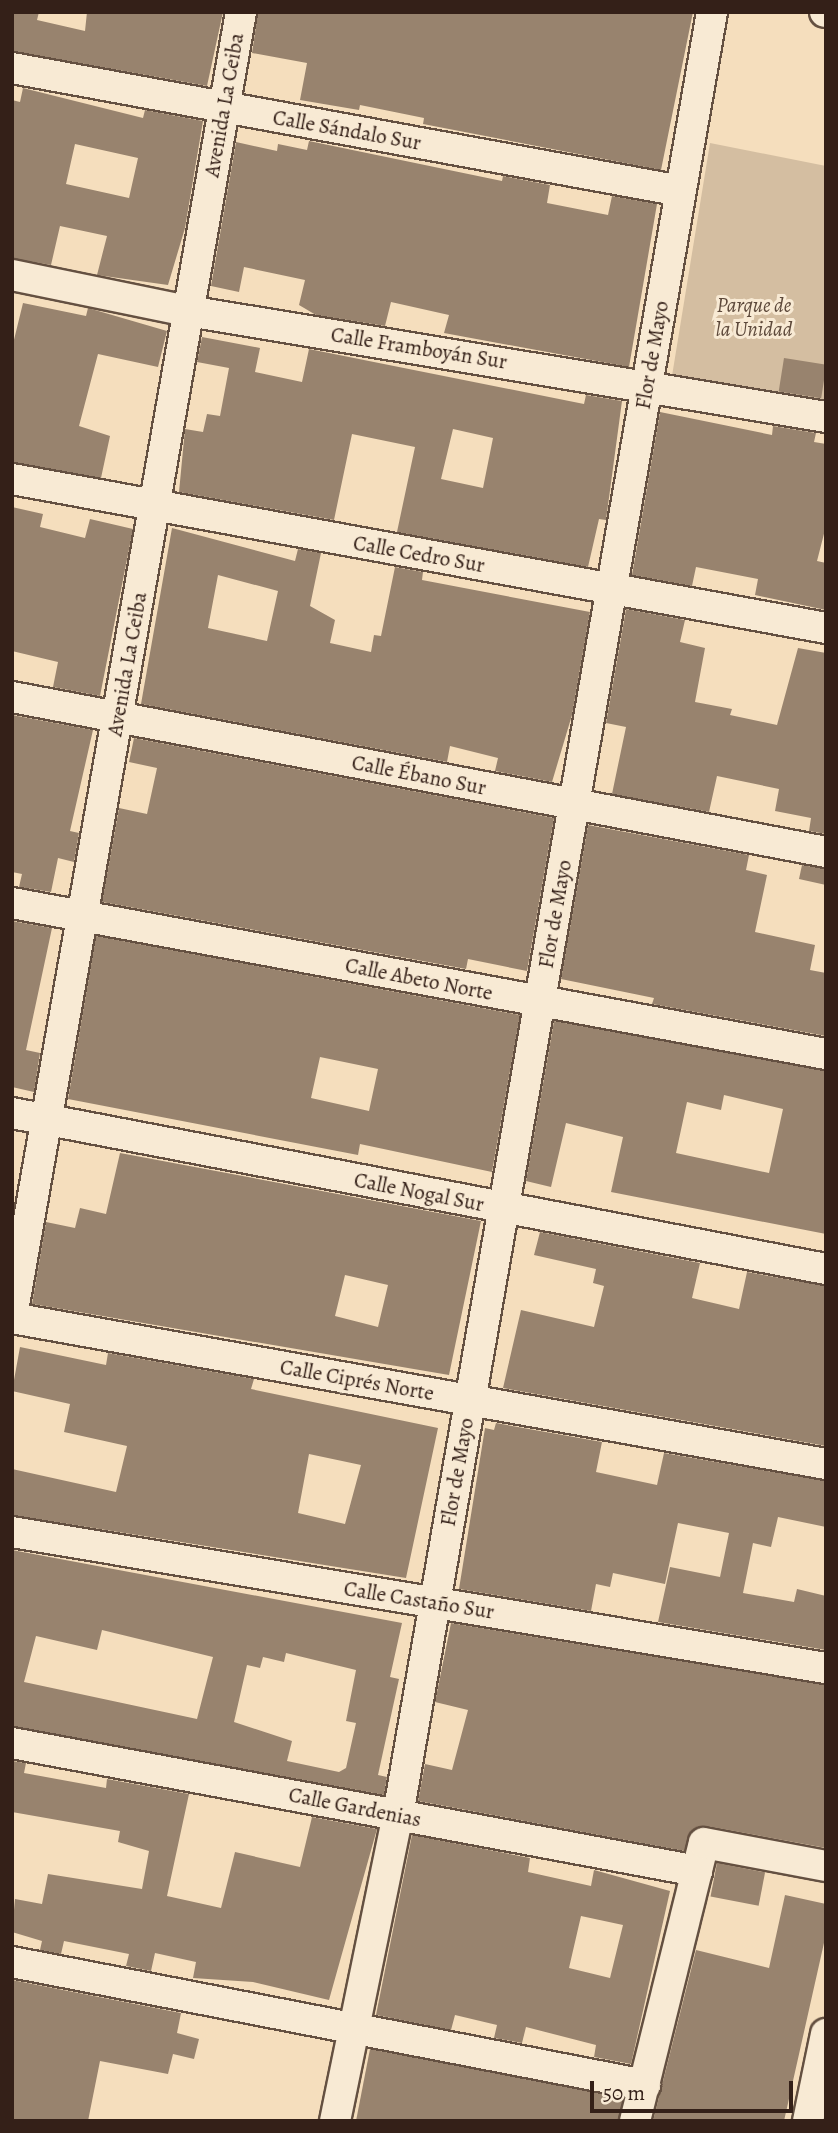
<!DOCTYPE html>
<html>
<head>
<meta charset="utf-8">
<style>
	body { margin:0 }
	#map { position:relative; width:838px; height:2133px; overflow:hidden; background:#f5debd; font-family:Alegreya,serif }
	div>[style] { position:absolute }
	.green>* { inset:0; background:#d4bea1 }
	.building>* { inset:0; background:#98836e; transform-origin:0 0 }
	.roads { filter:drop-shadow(2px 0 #645041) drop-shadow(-2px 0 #645041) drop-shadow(0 2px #645041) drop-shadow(0 -2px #645041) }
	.street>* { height:30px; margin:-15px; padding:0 15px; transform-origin:15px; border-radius:15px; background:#f8ead4 }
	span { translate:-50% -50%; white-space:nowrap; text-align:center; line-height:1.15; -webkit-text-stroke:6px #f8ead4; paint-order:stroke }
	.street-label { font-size:21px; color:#342018 }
	.park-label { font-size:21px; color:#5c483a; font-style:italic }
	.frame { position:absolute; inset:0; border:14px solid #342018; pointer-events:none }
	.scale { position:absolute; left:590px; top:2081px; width:203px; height:32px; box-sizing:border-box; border:4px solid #342018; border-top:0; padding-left:9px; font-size:21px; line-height:24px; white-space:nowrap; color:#342018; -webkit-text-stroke:5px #f8ead4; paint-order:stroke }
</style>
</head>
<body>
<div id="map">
	<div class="green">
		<i style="clip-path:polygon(710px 143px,826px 166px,826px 404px,672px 376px)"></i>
	</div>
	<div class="building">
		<i style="clip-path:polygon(12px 12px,39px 12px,37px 20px,85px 31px,87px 12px,223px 12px,207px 86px,12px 51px)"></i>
		<i style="clip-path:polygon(258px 12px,693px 12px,661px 170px,423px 124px,424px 118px,360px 105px,359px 110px,300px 100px,307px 63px,252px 53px)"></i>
		<i style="clip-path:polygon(evenodd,23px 88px,143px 118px,145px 110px,203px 121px,185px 228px,168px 285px,97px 275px,107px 236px,60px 226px,51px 265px,12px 258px,12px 100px,20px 102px,23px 88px,75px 144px,138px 158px,129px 198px,66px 184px,75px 144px)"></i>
		<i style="clip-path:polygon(309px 141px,502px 181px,503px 176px,550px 185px,547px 203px,608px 215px,612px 196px,657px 204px,629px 367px,444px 333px,449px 315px,391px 302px,385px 326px,316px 315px,299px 305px,305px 280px,244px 267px,239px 292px,211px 286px,236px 142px,277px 151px,278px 144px,307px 150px)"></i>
		<i style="clip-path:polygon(23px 303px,86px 316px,88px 308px,167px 331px,158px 367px,98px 354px,79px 426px,110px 436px,101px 478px,12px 462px,12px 348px)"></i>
		<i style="clip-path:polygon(evenodd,202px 337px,260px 348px,255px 372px,302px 382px,309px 349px,584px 404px,586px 395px,622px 401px,606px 520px,599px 519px,588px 567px,397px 532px,415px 447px,352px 434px,334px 520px,179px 492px,185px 429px,203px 432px,207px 414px,220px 416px,229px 368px,197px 362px,202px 337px,453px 429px,493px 438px,483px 488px,441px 479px,453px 429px)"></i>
		<i style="left:784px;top:358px;width:43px;height:34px;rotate:9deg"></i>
		<i style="clip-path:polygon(660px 412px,772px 435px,773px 426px,816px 433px,814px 442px,826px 444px,826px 526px,817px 561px,826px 563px,826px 610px,755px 595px,758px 579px,696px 567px,692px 586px,632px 575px)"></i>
		<i style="clip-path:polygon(12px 507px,43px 514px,40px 527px,85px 538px,90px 519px,133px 529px,100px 696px,53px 687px,58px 662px,12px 651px)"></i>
		<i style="clip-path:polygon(evenodd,172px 528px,295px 561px,298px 549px,321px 553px,310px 606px,335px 620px,330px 643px,371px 652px,374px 635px,381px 636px,395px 567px,423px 572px,422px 580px,590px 612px,572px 715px,552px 782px,495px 771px,498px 758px,450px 746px,447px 762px,141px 704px,172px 528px,218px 575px,278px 591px,267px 641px,208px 628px,218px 575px)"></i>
		<i style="clip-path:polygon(626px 609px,685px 620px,680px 642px,705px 648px,695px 702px,732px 709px,730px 715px,777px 725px,798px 648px,826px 653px,826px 834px,809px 831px,811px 818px,775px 811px,779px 789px,717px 776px,709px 812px,612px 794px,626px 727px,606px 723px)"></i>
		<i style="clip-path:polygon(12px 715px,93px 730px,70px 831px,79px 833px,74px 862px,58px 858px,51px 892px,19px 887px,22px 874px,12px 872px)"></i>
		<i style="clip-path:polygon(134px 738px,554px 818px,527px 971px,468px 959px,466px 969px,102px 902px,119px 808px,147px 814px,157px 768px,129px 762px)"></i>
		<i style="clip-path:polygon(588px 825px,749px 855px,746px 870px,767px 875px,755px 932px,815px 945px,810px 970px,826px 973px,826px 1036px,652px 1004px,654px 998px,561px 979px)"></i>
		<i style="clip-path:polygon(802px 865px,826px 869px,826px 885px,799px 879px)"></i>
		<i style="clip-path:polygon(12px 921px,52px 928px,26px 1050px,40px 1053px,34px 1092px,12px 1087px)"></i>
		<i style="clip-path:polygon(evenodd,96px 936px,520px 1015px,492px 1172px,360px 1144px,358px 1155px,68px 1099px,96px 936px,320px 1057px,378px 1069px,369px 1111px,311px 1098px,320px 1057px)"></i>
		<i style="clip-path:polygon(evenodd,554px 1021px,826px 1071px,826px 1234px,611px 1192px,623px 1137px,566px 1123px,551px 1187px,526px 1181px,554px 1021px,724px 1095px,783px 1109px,769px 1173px,676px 1153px,687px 1102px,721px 1110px,724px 1095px)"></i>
		<i style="clip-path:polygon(evenodd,120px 1153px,481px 1221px,449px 1375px,32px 1304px,46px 1222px,75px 1228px,80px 1208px,106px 1214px,120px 1153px,345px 1275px,388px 1285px,378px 1327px,335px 1316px,345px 1275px)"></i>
		<i style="clip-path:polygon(540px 1232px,700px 1263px,692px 1298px,739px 1309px,747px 1272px,826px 1286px,826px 1446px,503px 1388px,521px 1310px,594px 1327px,604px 1286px,593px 1283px,596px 1269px,534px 1255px)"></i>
		<i style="clip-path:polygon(evenodd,20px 1347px,106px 1365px,108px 1353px,254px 1379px,251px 1389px,438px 1428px,406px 1578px,12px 1515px,12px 1469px,116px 1492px,127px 1446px,64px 1432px,70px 1404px,12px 1391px,20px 1347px,309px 1454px,361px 1465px,345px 1524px,298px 1513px,309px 1454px)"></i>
		<i style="clip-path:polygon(496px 1423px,602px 1442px,596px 1472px,657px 1485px,664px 1453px,826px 1481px,826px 1527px,778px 1517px,771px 1547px,753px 1543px,743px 1593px,794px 1602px,797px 1589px,826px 1596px,826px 1650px,658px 1622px,670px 1567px,720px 1577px,729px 1533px,678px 1523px,665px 1584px,613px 1573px,610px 1587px,596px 1584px,591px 1611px,459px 1589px,485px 1428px,494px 1430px)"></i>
		<i style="clip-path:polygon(evenodd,12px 1550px,402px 1623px,390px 1677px,399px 1679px,378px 1775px,387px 1777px,384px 1795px,12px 1726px,12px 1550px,102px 1630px,213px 1657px,197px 1719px,24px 1682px,36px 1636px,97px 1650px,102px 1630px,12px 1550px,286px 1653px,356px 1670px,346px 1721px,356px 1723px,346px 1768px,339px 1772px,287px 1761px,292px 1741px,234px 1722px,247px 1665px,260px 1668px,263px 1657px,284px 1662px,286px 1653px)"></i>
		<i style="clip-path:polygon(451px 1623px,826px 1685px,826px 1848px,707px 1826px,691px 1832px,684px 1851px,418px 1801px,425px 1764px,452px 1770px,468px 1710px,435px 1702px)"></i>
		<i style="clip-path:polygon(12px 1761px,26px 1763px,24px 1773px,106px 1788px,107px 1779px,189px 1794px,167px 1896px,221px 1908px,235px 1852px,300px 1867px,312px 1817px,377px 1829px,329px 2000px,253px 1982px,193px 1978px,196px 1962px,155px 1953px,151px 1971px,126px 1966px,129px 1954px,64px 1941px,61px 1954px,40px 1950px,42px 1941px,12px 1932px,15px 1899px,42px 1904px,48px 1874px,142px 1889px,149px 1851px,118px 1842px,120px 1831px,12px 1812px)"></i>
		<i style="clip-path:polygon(evenodd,412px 1835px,530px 1858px,528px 1872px,591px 1886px,594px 1870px,670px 1891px,631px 2064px,594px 2057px,596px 2045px,526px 2027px,522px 2043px,494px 2038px,497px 2025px,455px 2015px,451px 2030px,376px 2015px,412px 1835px,581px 1916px,623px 1925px,610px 1978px,569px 1968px,581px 1916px)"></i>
		<i style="left:717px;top:1863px;width:49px;height:34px;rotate:11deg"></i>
		<i style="clip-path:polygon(785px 1895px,826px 1904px,826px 1934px,784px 2121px,653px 2121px,696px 1950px,769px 1968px)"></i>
		<i style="clip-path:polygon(12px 1980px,181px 2013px,177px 2033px,199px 2039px,194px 2059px,173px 2054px,168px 2074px,100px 2061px,88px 2121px,12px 2121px)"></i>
		<i style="clip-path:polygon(370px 2049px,623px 2098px,618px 2121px,356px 2121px)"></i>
	</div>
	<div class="roads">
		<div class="street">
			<i style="left:825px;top:12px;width:1px"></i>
			<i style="left:12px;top:68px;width:680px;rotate:10.42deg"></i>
			<i style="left:12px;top:275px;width:180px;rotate:11.6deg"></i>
			<i style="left:188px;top:311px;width:647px;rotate:9.43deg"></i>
			<i style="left:12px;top:479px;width:828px;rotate:10.37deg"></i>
			<i style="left:12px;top:697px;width:829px;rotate:10.78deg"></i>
			<i style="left:12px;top:903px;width:828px;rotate:10.51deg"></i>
			<i style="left:12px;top:1113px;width:829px;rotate:10.85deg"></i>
			<i style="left:12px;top:1316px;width:1324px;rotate:-80.04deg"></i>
			<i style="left:12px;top:1318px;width:827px;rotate:10.17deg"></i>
			<i style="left:12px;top:1532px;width:825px;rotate:9.49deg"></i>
			<i style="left:12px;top:1743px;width:697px;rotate:10.58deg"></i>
			<i style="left:12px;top:1962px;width:645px;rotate:11deg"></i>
			<i style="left:335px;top:2121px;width:312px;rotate:-78.4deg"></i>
			<i style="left:398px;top:1815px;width:1830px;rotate:-80.12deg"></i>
			<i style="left:635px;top:2121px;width:286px;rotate:-76.1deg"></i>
			<i style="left:704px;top:1843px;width:124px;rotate:10.7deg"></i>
			<i style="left:808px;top:2121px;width:89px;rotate:-78.3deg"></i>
		</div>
	</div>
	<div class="street-label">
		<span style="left:224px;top:105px;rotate:-80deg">Avenida La Ceiba</span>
		<span style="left:347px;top:130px;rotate:10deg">Calle Sándalo Sur</span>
		<span style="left:419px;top:348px;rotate:9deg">Calle Framboyán Sur</span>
		<span style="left:652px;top:355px;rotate:-80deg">Flor de Mayo</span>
		<span style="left:419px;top:554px;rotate:10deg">Calle Cedro Sur</span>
		<span style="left:127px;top:664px;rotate:-80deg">Avenida La Ceiba</span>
		<span style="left:419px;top:775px;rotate:11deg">Calle Ébano Sur</span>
		<span style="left:555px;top:914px;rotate:-80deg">Flor de Mayo</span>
		<span style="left:419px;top:979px;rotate:11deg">Calle Abeto Norte</span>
		<span style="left:419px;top:1192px;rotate:11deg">Calle Nogal Sur</span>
		<span style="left:357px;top:1380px;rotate:10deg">Calle Ciprés Norte</span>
		<span style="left:457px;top:1472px;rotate:-80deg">Flor de Mayo</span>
		<span style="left:419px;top:1600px;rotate:9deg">Calle Castaño Sur</span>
		<span style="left:355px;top:1807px;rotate:11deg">Calle Gardenias</span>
	</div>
	<div class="park-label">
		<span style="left:754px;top:317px">Parque de<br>la Unidad</span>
	</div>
	<div class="frame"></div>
	<div class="scale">50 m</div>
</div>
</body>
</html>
